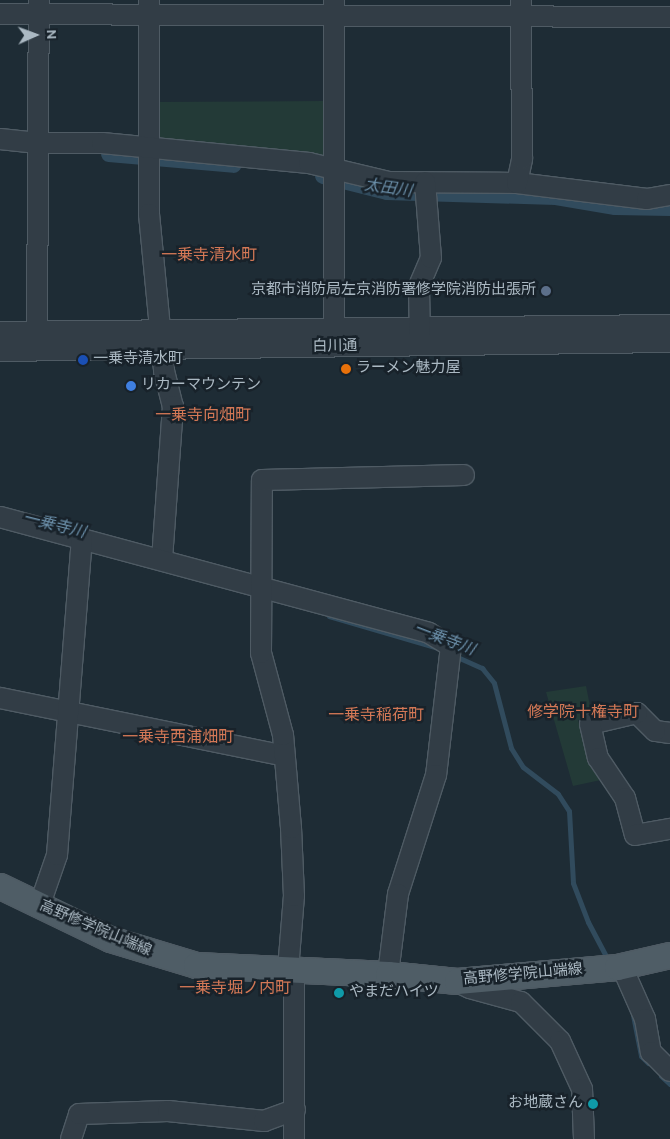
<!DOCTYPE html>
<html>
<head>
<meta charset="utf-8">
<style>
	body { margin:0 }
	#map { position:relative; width:670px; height:1139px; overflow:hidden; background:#1e2c35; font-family:Overpass,"Noto Sans JP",sans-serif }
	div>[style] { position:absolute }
	.green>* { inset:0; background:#233a37 }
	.stream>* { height:5px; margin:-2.5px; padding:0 2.5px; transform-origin:2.5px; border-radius:2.5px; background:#314b5d }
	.canal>* { height:16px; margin:-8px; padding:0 8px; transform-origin:8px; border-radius:8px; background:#314b5d }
	.roads { filter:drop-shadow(1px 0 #4f5b64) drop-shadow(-1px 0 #4f5b64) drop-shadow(0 1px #4f5b64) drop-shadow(0 -1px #4f5b64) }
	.minor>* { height:20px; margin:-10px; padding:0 10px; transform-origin:10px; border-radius:10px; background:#323d46 }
	.major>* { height:25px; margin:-12.5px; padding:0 12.5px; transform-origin:12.5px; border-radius:12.5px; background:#4f5d66 }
	.dots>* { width:14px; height:14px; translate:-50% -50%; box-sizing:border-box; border:2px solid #18222a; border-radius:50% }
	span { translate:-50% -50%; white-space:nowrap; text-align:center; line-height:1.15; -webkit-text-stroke:5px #18222a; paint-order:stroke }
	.poi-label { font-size:15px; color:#abb9c3 }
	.right { translate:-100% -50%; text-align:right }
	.left { translate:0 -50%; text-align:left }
	.street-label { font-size:15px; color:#abb9c3 }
	.water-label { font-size:16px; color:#6b8fa9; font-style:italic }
	.neighbourhood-label { font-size:16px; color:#d47856 }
	.north { position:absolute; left:10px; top:10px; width:50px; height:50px; -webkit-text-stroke:4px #18222a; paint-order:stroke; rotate:88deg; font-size:14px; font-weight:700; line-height:20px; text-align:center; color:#abb9c3 }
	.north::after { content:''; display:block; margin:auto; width:18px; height:22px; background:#abb9c3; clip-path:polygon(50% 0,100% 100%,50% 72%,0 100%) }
</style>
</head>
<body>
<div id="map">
	<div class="green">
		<i style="clip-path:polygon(324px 101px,323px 161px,155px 145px,155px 102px)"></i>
		<i style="clip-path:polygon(586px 686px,592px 716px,578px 720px,591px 767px,601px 780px,573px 786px,546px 692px)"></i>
	</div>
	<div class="stream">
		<i style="left:329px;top:616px;width:114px;rotate:16.4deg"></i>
		<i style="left:455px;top:656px;width:30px;rotate:24deg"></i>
		<i style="left:482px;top:668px;width:19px;rotate:51deg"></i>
		<i style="left:494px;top:683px;width:67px;rotate:75.3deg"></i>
		<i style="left:511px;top:748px;width:22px;rotate:58deg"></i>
		<i style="left:523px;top:767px;width:44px;rotate:37.6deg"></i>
		<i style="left:558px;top:794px;width:20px;rotate:57deg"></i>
		<i style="left:569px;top:811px;width:72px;rotate:86.8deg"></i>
		<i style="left:573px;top:883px;width:42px;rotate:69deg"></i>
		<i style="left:588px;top:922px;width:43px;rotate:62.2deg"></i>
		<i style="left:632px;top:1010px;width:47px;rotate:78.9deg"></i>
		<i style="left:641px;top:1056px;width:10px;rotate:45deg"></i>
		<i style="left:661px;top:1076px;width:12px;rotate:42deg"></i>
	</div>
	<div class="canal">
		<i style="left:109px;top:154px;width:125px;rotate:5deg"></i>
		<i style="left:323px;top:176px;width:66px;rotate:14deg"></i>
		<i style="left:387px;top:192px;width:169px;rotate:1.7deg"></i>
		<i style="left:556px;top:197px;width:60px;rotate:9.6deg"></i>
		<i style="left:615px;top:207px;width:55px;rotate:1deg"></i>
	</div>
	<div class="roads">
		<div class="minor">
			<i style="left:149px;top:0;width:214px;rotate:90deg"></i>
			<i style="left:149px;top:214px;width:158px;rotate:84.5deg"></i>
			<i style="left:164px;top:371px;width:36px;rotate:76deg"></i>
			<i style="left:173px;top:406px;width:153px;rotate:94.1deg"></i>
			<i style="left:0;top:14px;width:670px;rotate:0.26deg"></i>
			<i style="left:0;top:139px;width:38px;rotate:6deg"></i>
			<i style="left:38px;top:143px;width:64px"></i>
			<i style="left:102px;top:143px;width:208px;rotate:5.5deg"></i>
			<i style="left:309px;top:163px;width:82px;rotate:13.4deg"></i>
			<i style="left:389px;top:182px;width:128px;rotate:0.4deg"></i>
			<i style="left:517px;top:183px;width:131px;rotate:7deg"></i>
			<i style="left:647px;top:199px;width:23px;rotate:-10deg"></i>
			<i style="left:517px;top:183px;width:25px;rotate:-78deg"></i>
			<i style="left:522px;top:159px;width:159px;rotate:-90.4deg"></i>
			<i style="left:0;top:332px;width:670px;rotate:-0.6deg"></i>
			<i style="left:420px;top:340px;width:54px;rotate:-91.1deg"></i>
			<i style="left:419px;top:286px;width:30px;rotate:-67deg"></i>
			<i style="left:431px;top:258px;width:76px;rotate:-94.5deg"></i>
			<i style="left:334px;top:343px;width:343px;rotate:-90deg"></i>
			<i style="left:37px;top:345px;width:345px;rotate:-89.7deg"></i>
			<i style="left:0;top:351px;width:670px;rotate:-0.77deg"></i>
			<i style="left:0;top:517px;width:444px;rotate:15.1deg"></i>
			<i style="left:429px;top:633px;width:26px;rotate:31deg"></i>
			<i style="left:451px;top:646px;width:130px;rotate:96.6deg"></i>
			<i style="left:436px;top:775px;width:125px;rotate:107.7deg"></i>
			<i style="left:398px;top:894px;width:81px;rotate:97.1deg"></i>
			<i style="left:0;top:698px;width:290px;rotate:11.5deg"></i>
			<i style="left:670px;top:733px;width:15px;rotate:-172deg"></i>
			<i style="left:655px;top:731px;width:25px;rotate:-135deg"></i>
			<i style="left:637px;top:713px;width:48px;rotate:166.8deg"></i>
			<i style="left:590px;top:724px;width:35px;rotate:77deg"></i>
			<i style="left:598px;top:758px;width:48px;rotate:56deg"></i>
			<i style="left:625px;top:798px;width:38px;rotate:75deg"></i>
			<i style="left:635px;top:835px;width:36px;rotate:-10deg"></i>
			<i style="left:39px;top:907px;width:55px;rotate:-70.9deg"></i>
			<i style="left:57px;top:855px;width:318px;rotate:-85.5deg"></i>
			<i style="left:622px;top:967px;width:57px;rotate:66.1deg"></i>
			<i style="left:645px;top:1019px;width:34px;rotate:80deg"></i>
			<i style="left:651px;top:1052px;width:27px;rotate:45deg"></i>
			<i style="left:288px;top:970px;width:74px;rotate:-85.4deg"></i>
			<i style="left:294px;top:896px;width:68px;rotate:-92.5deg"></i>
			<i style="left:291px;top:828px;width:93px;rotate:-94.9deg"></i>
			<i style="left:283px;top:735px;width:85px;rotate:-105deg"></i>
			<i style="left:261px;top:653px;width:173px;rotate:-89.7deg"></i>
			<i style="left:262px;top:480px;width:202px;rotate:-1.4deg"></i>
			<i style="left:457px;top:982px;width:14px;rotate:25deg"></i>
			<i style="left:470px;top:988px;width:53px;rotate:15.4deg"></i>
			<i style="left:521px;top:1002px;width:55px;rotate:45deg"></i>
			<i style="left:560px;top:1041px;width:53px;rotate:65.4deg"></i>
			<i style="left:582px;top:1089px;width:50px;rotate:87.7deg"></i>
			<i style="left:71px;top:1139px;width:26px;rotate:-72deg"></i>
			<i style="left:79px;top:1114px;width:89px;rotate:-1.9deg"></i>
			<i style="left:168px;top:1111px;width:97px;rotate:5.9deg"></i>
			<i style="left:264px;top:1121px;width:33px;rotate:-20deg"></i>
			<i style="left:294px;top:1139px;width:168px;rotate:-90deg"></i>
		</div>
		<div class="major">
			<i style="left:0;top:886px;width:122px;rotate:25.7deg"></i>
			<i style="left:110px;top:939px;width:90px;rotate:16.8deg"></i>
			<i style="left:196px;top:965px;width:192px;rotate:2.7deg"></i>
			<i style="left:388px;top:974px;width:69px;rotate:5.8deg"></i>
			<i style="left:457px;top:981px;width:161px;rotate:-5deg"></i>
			<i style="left:617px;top:967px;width:54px;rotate:-12.8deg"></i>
		</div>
	</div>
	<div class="dots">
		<i style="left:546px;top:291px;background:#5c6f8a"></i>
		<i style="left:83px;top:360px;background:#1a4fb4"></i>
		<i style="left:346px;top:369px;background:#e8710a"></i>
		<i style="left:131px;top:386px;background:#3f7fe0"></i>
		<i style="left:339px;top:993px;background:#0f9aa8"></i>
		<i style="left:593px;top:1104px;background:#0f9aa8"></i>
	</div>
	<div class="poi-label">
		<span class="right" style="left:536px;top:291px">京都市消防局左京消防署修学院消防出張所</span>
		<span class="left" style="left:93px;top:360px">一乗寺清水町</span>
		<span class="left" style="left:356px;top:369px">ラーメン魅力屋</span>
		<span class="left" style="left:141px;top:386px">リカーマウンテン</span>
		<span class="left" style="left:349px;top:993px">やまだハイツ</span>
		<span class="right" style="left:583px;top:1104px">お地蔵さん</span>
	</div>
	<div class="street-label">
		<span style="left:335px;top:347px;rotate:-1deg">白川通</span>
		<span style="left:95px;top:929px;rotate:23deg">高野修学院山端線</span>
		<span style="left:523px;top:975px;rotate:-5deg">高野修学院山端線</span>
	</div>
	<div class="water-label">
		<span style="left:388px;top:189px;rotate:8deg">太田川</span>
		<span style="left:54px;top:526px;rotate:14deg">一乗寺川</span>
		<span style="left:444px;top:640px;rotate:21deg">一乗寺川</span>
	</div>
	<div class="neighbourhood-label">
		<span style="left:209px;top:256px">一乗寺清水町</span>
		<span style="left:203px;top:416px">一乗寺向畑町</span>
		<span style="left:583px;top:713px">修学院十権寺町</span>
		<span style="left:376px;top:716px">一乗寺稲荷町</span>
		<span style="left:178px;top:738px">一乗寺西浦畑町</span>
		<span style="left:235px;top:989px">一乗寺堀ノ内町</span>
	</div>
	<div class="north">N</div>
</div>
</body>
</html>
